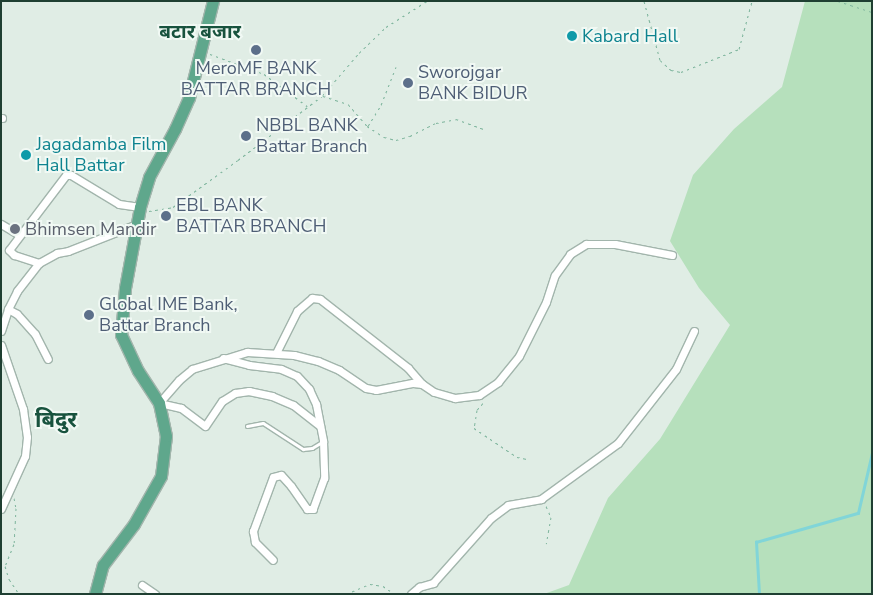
<!DOCTYPE html>
<html>
<head>
<meta charset="utf-8">
<style>
	body { margin:0 }
	#map { position:relative; width:873px; height:595px; overflow:hidden; background:#e0ede5; font-family:"Nunito Sans","Noto Sans Devanagari",sans-serif }
	div>[style] { position:absolute }
	.green>* { inset:0; background:#b6e0bc }
	.stream>* { height:2.5px; margin:-1.25px; padding:0 1.25px; transform-origin:1.25px; border-radius:1.25px; background:#81d5d8 }
	.path>* { height:1px; margin-top:-0.5px; transform-origin:0; background:repeating-linear-gradient(90deg,#7db49c 0 2.5px,transparent 0 6.5px) }
	.roads { filter:drop-shadow(1px 0 #a2b5ac) drop-shadow(-1px 0 #a2b5ac) drop-shadow(0 1px #a2b5ac) drop-shadow(0 -1px #a2b5ac) }
	.service>* { height:3px; margin:-1.5px; padding:0 1.5px; transform-origin:1.5px; border-radius:1.5px; background:#fff }
	.minor>* { height:7px; margin:-3.5px; padding:0 3.5px; transform-origin:3.5px; border-radius:3.5px; background:#fff }
	.primary>* { height:11px; margin:-5.5px; padding:0 5.5px; transform-origin:5.5px; border-radius:5.5px; background:#5fa78c }
	.dots>* { width:14px; height:14px; translate:-50% -50%; box-sizing:border-box; border:2px solid #f1f9f4; border-radius:50% }
	span { translate:-50% -50%; white-space:nowrap; text-align:center; line-height:1.15; -webkit-text-stroke:4px #f1f9f4; paint-order:stroke }
	.culture-label { font-size:18px; color:#0d838f }
	.left { translate:0 -50%; text-align:left }
	.service-label { font-size:18px; color:#4e5e75 }
	.worship-label { font-size:18px; color:#5b616d }
	.neighbourhood-label { font-size:19px; color:#18533e; font-weight:700 }
	.district-label { font-size:22px; color:#18533e; font-weight:700 }
	.frame { position:absolute; inset:0; border:2px solid #1f3f32; pointer-events:none }
</style>
</head>
<body>
<div id="map">
	<div class="green">
		<i style="clip-path:polygon(805px 1px,872px 1px,872px 594px,544px 594px,569px 585px,608px 498px,660px 439px,730px 325px,699px 288px,670px 241px,693px 175px,734px 129px,782px 87px)"></i>
	</div>
	<div class="stream">
		<i style="left:759px;top:594px;width:52px;rotate:-93.3deg"></i>
		<i style="left:756px;top:542px;width:106px;rotate:-15.9deg"></i>
		<i style="left:858px;top:513px;width:62px;rotate:-76.9deg"></i>
	</div>
	<div class="path">
		<i style="left:644px;top:1px;width:61px;rotate:74.8deg"></i>
		<i style="left:660px;top:60px;width:15px;rotate:42deg"></i>
		<i style="left:671px;top:70px;width:10px;rotate:11deg"></i>
		<i style="left:681px;top:72px;width:62px;rotate:-21.6deg"></i>
		<i style="left:739px;top:49px;width:50px;rotate:-74.8deg"></i>
		<i style="left:838px;top:1px;width:36px;rotate:18deg"></i>
		<i style="left:210px;top:54px;width:58px;rotate:20.3deg"></i>
		<i style="left:264px;top:74px;width:54px;rotate:36.7deg"></i>
		<i style="left:323px;top:96px;width:26px;rotate:18deg"></i>
		<i style="left:348px;top:104px;width:29px;rotate:49deg"></i>
		<i style="left:367px;top:126px;width:20px;rotate:33deg"></i>
		<i style="left:384px;top:137px;width:12px;rotate:14deg"></i>
		<i style="left:396px;top:140px;width:15px;rotate:-16deg"></i>
		<i style="left:410px;top:136px;width:29px;rotate:-27deg"></i>
		<i style="left:436px;top:123px;width:20px;rotate:-11deg"></i>
		<i style="left:456px;top:119px;width:30px;rotate:20deg"></i>
		<i style="left:368px;top:126px;width:25px;rotate:-58deg"></i>
		<i style="left:381px;top:105px;width:41px;rotate:-68.5deg"></i>
		<i style="left:149px;top:211px;width:24px;rotate:-9deg"></i>
		<i style="left:173px;top:207px;width:80px;rotate:-35.9deg"></i>
		<i style="left:238px;top:160px;width:106px;rotate:-37.3deg"></i>
		<i style="left:322px;top:96px;width:57px;rotate:-49.3deg"></i>
		<i style="left:359px;top:53px;width:37px;rotate:-44deg"></i>
		<i style="left:386px;top:27px;width:49px;rotate:-32.4deg"></i>
		<i style="left:483px;top:403px;width:9px;rotate:131deg"></i>
		<i style="left:477px;top:410px;width:18px;rotate:99deg"></i>
		<i style="left:474px;top:428px;width:52px;rotate:34deg"></i>
		<i style="left:517px;top:457px;width:10px;rotate:11deg"></i>
		<i style="left:14px;top:498px;width:10px;rotate:79deg"></i>
		<i style="left:16px;top:508px;width:36px;rotate:93deg"></i>
		<i style="left:14px;top:544px;width:24px;rotate:112deg"></i>
		<i style="left:5px;top:566px;width:14px;rotate:73deg"></i>
		<i style="left:9px;top:579px;width:18px;rotate:56deg"></i>
		<i style="left:546px;top:506px;width:12px;rotate:66deg"></i>
		<i style="left:551px;top:517px;width:27px;rotate:100deg"></i>
		<i style="left:346px;top:594px;width:26px;rotate:-23deg"></i>
		<i style="left:370px;top:584px;width:13px;rotate:9deg"></i>
		<i style="left:383px;top:586px;width:14px;rotate:34deg"></i>
	</div>
	<div class="roads">
		<div class="service">
			<i style="left:247px;top:426px;width:16px;rotate:-11deg"></i>
			<i style="left:263px;top:423px;width:48px;rotate:33deg"></i>
			<i style="left:303px;top:449px;width:9px;rotate:-6deg"></i>
			<i style="left:312px;top:448px;width:12px;rotate:-31deg"></i>
		</div>
		<div class="minor">
			<i style="left:1px;top:118px;width:1px"></i>
			<i style="left:1px;top:224px;width:21px;rotate:31deg"></i>
			<i style="left:39px;top:263px;width:26px;rotate:-162deg"></i>
			<i style="left:14px;top:255px;width:7px;rotate:-135deg"></i>
			<i style="left:9px;top:250px;width:94px;rotate:-52.8deg"></i>
			<i style="left:66px;top:175px;width:5px"></i>
			<i style="left:71px;top:175px;width:56px;rotate:31.1deg"></i>
			<i style="left:119px;top:204px;width:21px;rotate:8deg"></i>
			<i style="left:8px;top:309px;width:10px;rotate:29deg"></i>
			<i style="left:17px;top:314px;width:27px;rotate:48deg"></i>
			<i style="left:35px;top:334px;width:28px;rotate:63deg"></i>
			<i style="left:1px;top:331px;width:23px;rotate:-72deg"></i>
			<i style="left:8px;top:309px;width:20px;rotate:-63deg"></i>
			<i style="left:17px;top:291px;width:36px;rotate:-52deg"></i>
			<i style="left:39px;top:263px;width:21px;rotate:-29deg"></i>
			<i style="left:57px;top:253px;width:11px;rotate:-10deg"></i>
			<i style="left:68px;top:251px;width:74px;rotate:-21.4deg"></i>
			<i style="left:1px;top:345px;width:68px;rotate:71deg"></i>
			<i style="left:23px;top:409px;width:28px;rotate:82deg"></i>
			<i style="left:27px;top:437px;width:19px;rotate:96deg"></i>
			<i style="left:25px;top:456px;width:58px;rotate:114.4deg"></i>
			<i style="left:276px;top:353px;width:47px;rotate:-63.4deg"></i>
			<i style="left:297px;top:311px;width:20px;rotate:-41deg"></i>
			<i style="left:312px;top:298px;width:8px;rotate:7deg"></i>
			<i style="left:320px;top:299px;width:112px;rotate:38.1deg"></i>
			<i style="left:408px;top:368px;width:21px;rotate:49deg"></i>
			<i style="left:223px;top:358px;width:27px;rotate:15deg"></i>
			<i style="left:249px;top:365px;width:32px;rotate:7deg"></i>
			<i style="left:281px;top:369px;width:17px;rotate:24deg"></i>
			<i style="left:297px;top:376px;width:18px;rotate:47deg"></i>
			<i style="left:309px;top:389px;width:17px;rotate:65deg"></i>
			<i style="left:316px;top:404px;width:38px;rotate:79deg"></i>
			<i style="left:323px;top:441px;width:37px;rotate:88deg"></i>
			<i style="left:324px;top:478px;width:33px;rotate:110deg"></i>
			<i style="left:313px;top:509px;width:6px;rotate:180deg"></i>
			<i style="left:307px;top:509px;width:28px;rotate:-125deg"></i>
			<i style="left:291px;top:486px;width:15px;rotate:-132deg"></i>
			<i style="left:281px;top:475px;width:8px;rotate:166deg"></i>
			<i style="left:273px;top:477px;width:58px;rotate:110.3deg"></i>
			<i style="left:253px;top:531px;width:11px;rotate:80deg"></i>
			<i style="left:255px;top:542px;width:25px;rotate:45deg"></i>
			<i style="left:320px;top:426px;width:34px;rotate:-142deg"></i>
			<i style="left:293px;top:405px;width:23px;rotate:-157deg"></i>
			<i style="left:272px;top:396px;width:24px;rotate:-168deg"></i>
			<i style="left:249px;top:391px;width:14px;rotate:172deg"></i>
			<i style="left:235px;top:393px;width:15px;rotate:148deg"></i>
			<i style="left:222px;top:401px;width:30px;rotate:124deg"></i>
			<i style="left:205px;top:426px;width:30px;rotate:-143deg"></i>
			<i style="left:181px;top:408px;width:23px;rotate:-167deg"></i>
			<i style="left:159px;top:403px;width:30px;rotate:-49deg"></i>
			<i style="left:179px;top:380px;width:17px;rotate:-40deg"></i>
			<i style="left:192px;top:369px;width:58px;rotate:-17.2deg"></i>
			<i style="left:247px;top:352px;width:47px;rotate:3.7deg"></i>
			<i style="left:294px;top:355px;width:25px;rotate:14deg"></i>
			<i style="left:318px;top:361px;width:23px;rotate:23deg"></i>
			<i style="left:339px;top:370px;width:32px;rotate:34deg"></i>
			<i style="left:366px;top:388px;width:10px;rotate:11deg"></i>
			<i style="left:376px;top:390px;width:38px;rotate:-11deg"></i>
			<i style="left:413px;top:383px;width:9px;rotate:6deg"></i>
			<i style="left:422px;top:384px;width:14px;rotate:34deg"></i>
			<i style="left:434px;top:392px;width:22px;rotate:16deg"></i>
			<i style="left:455px;top:398px;width:24px;rotate:-7deg"></i>
			<i style="left:479px;top:395px;width:23px;rotate:-34deg"></i>
			<i style="left:498px;top:382px;width:33px;rotate:-51deg"></i>
			<i style="left:519px;top:356px;width:60px;rotate:-63.4deg"></i>
			<i style="left:546px;top:302px;width:28px;rotate:-72deg"></i>
			<i style="left:555px;top:275px;width:26px;rotate:-54deg"></i>
			<i style="left:570px;top:254px;width:19px;rotate:-32deg"></i>
			<i style="left:586px;top:244px;width:29px"></i>
			<i style="left:615px;top:244px;width:58px;rotate:10.9deg"></i>
			<i style="left:142px;top:585px;width:16px;rotate:35deg"></i>
			<i style="left:411px;top:594px;width:11px;rotate:-41deg"></i>
			<i style="left:419px;top:587px;width:15px;rotate:-16deg"></i>
			<i style="left:433px;top:583px;width:87px;rotate:-48.3deg"></i>
			<i style="left:491px;top:518px;width:21px;rotate:-37deg"></i>
			<i style="left:508px;top:505px;width:34px;rotate:-10deg"></i>
			<i style="left:541px;top:499px;width:95px;rotate:-36deg"></i>
			<i style="left:618px;top:443px;width:94px;rotate:-51.9deg"></i>
			<i style="left:676px;top:369px;width:42px;rotate:-64.7deg"></i>
		</div>
		<div class="primary">
			<i style="left:95px;top:594px;width:30px;rotate:-75deg"></i>
			<i style="left:103px;top:565px;width:51px;rotate:-52.9deg"></i>
			<i style="left:134px;top:524px;width:55px;rotate:-60.6deg"></i>
			<i style="left:161px;top:476px;width:40px;rotate:-82.9deg"></i>
			<i style="left:166px;top:436px;width:34px;rotate:-102deg"></i>
			<i style="left:159px;top:403px;width:38px;rotate:-123deg"></i>
			<i style="left:138px;top:371px;width:40px;rotate:-115deg"></i>
			<i style="left:121px;top:335px;width:47px;rotate:-85.1deg"></i>
			<i style="left:125px;top:288px;width:82px;rotate:-79.5deg"></i>
			<i style="left:140px;top:207px;width:31px;rotate:-73deg"></i>
			<i style="left:149px;top:177px;width:55px;rotate:-61.6deg"></i>
			<i style="left:175px;top:129px;width:35px;rotate:-66deg"></i>
			<i style="left:189px;top:97px;width:99px;rotate:-76deg"></i>
		</div>
	</div>
	<div class="dots">
		<i style="left:572px;top:36px;background:#0f9aa8"></i>
		<i style="left:256px;top:50px;background:#5c6f8a"></i>
		<i style="left:408px;top:83px;background:#5c6f8a"></i>
		<i style="left:246px;top:136px;background:#5c6f8a"></i>
		<i style="left:26px;top:155px;background:#0f9aa8"></i>
		<i style="left:166px;top:216px;background:#5c6f8a"></i>
		<i style="left:15px;top:229px;background:#6b7280"></i>
		<i style="left:89px;top:315px;background:#5c6f8a"></i>
	</div>
	<div class="culture-label">
		<span class="left" style="left:582px;top:36px">Kabard Hall</span>
		<span class="left" style="left:36px;top:155px">Jagadamba Film<br>Hall Battar</span>
	</div>
	<div class="service-label">
		<span style="left:256px;top:79px">MeroMF BANK<br>BATTAR BRANCH</span>
		<span class="left" style="left:418px;top:83px">Sworojgar<br>BANK BIDUR</span>
		<span class="left" style="left:256px;top:136px">NBBL BANK<br>Battar Branch</span>
		<span class="left" style="left:176px;top:216px">EBL BANK<br>BATTAR BRANCH</span>
		<span class="left" style="left:99px;top:315px">Global IME Bank,<br>Battar Branch</span>
	</div>
	<div class="worship-label">
		<span class="left" style="left:25px;top:229px">Bhimsen Mandir</span>
	</div>
	<div class="neighbourhood-label">
		<span style="left:200px;top:33px">बटार बजार</span>
	</div>
	<div class="district-label">
		<span style="left:56px;top:421px">बिदुर</span>
	</div>
	<div class="frame"></div>
</div>
</body>
</html>
